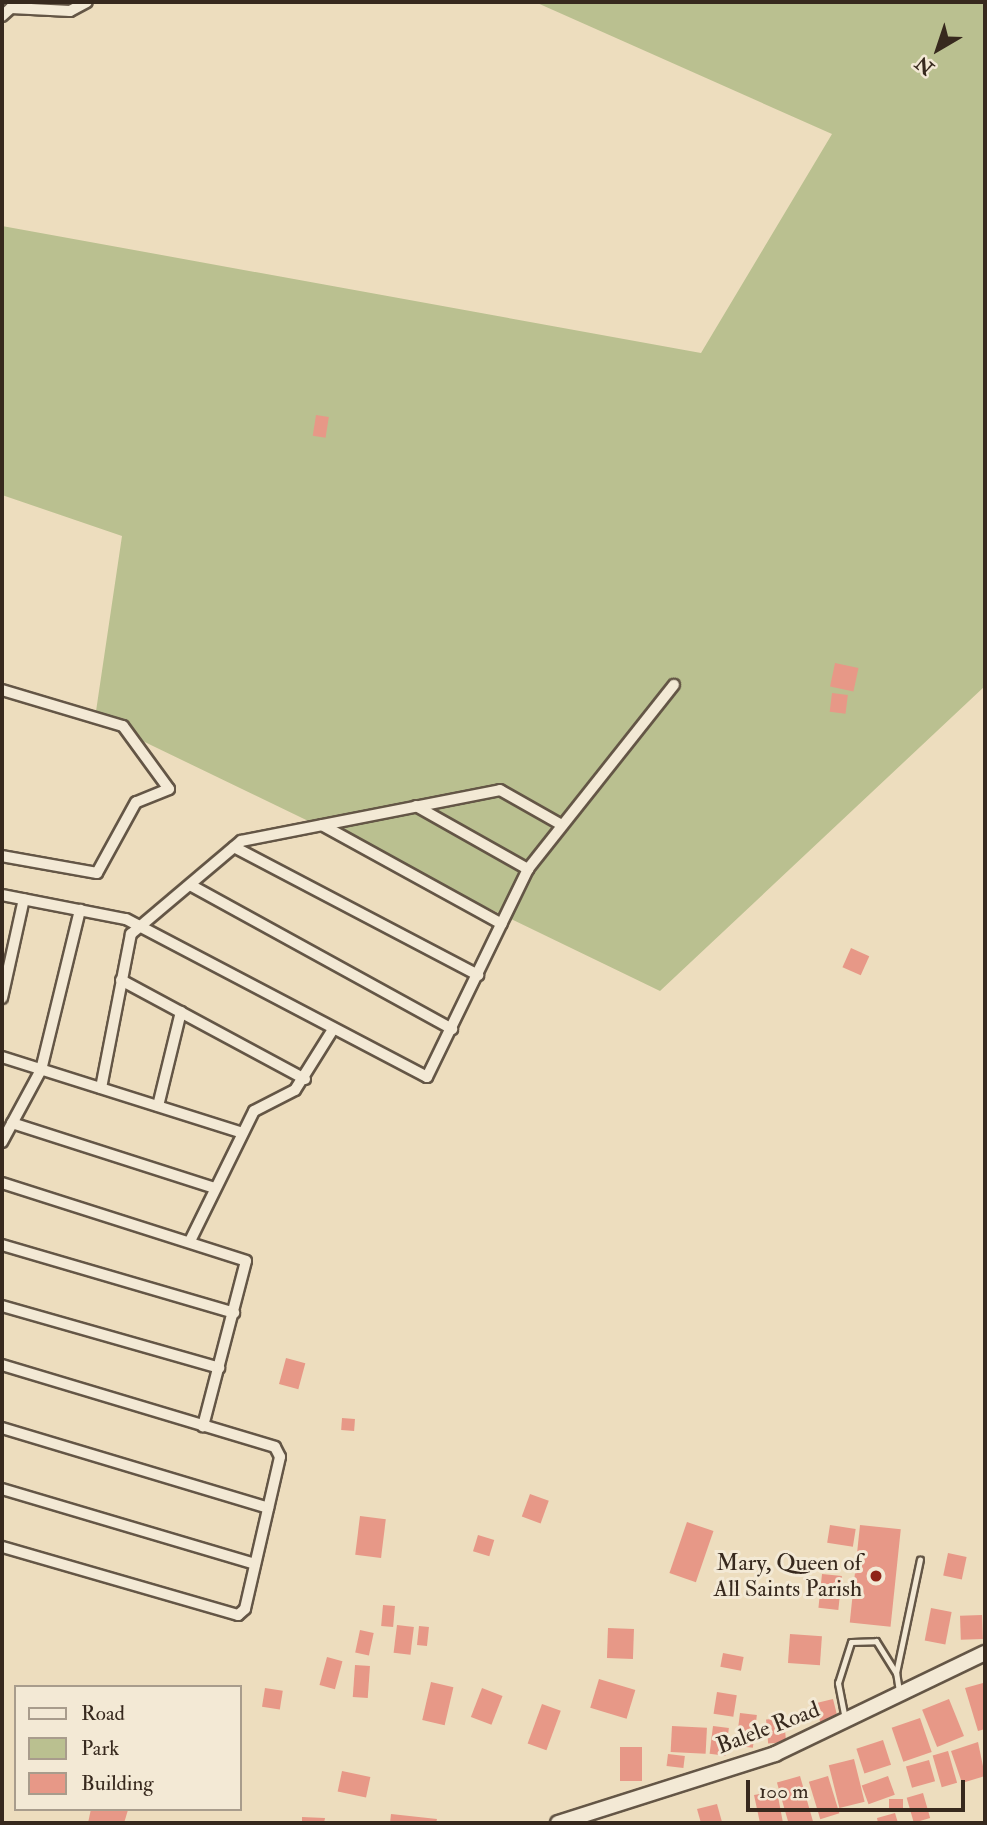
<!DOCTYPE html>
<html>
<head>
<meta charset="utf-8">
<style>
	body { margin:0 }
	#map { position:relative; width:987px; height:1825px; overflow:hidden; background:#edddbe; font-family:"IM FELL Double Pica",serif }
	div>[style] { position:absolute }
	.green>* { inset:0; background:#bac090 }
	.building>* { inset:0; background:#e79887; transform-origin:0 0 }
	.roads { filter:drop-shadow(2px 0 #645646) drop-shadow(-2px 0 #645646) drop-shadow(0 2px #645646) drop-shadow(0 -2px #645646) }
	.service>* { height:5px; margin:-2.5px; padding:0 2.5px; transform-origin:2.5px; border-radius:2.5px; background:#f3e9d5 }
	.minor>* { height:10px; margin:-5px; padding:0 5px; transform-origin:5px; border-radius:5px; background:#f3e9d5 }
	.tertiary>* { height:14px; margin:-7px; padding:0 7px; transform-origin:7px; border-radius:7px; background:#f3e9d5 }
	.dots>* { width:19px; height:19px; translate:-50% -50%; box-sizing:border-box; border:4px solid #f3e9d5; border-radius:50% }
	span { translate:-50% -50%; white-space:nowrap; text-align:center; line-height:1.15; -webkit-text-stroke:6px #f3e9d5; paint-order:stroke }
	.poi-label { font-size:23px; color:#37291e }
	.right { translate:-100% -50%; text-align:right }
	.street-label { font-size:23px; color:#37291e }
	.frame { position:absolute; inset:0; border:4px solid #37291e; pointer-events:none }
	.legend { position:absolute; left:14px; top:1685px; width:228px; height:126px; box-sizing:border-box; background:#f3e9d5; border:2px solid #a89c8c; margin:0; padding:9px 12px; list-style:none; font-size:21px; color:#37291e }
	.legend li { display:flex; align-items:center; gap:14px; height:35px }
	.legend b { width:35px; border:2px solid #a89c8c }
	.north { position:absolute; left:903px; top:14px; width:70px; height:70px; -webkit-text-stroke:5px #f3e9d5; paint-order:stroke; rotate:219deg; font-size:19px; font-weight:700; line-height:28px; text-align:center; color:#37291e }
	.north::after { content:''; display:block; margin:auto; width:24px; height:32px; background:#37291e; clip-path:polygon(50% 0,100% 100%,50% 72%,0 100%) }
	.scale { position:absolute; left:746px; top:1780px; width:219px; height:32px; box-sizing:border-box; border:4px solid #37291e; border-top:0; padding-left:9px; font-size:21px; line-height:24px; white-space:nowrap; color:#37291e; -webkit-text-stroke:5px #f3e9d5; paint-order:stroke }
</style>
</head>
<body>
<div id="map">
	<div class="green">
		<i style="clip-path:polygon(535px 2px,985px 2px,985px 686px,660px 991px,95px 718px,122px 536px,2px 495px,2px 226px,701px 353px,832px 134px)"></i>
	</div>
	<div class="building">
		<i style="left:316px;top:415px;width:13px;height:21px;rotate:9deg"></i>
		<i style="left:835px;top:663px;width:24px;height:24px;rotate:12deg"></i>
		<i style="left:832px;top:693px;width:16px;height:19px;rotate:7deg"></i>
		<i style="left:851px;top:948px;width:20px;height:21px;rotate:24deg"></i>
		<i style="left:286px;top:1358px;width:20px;height:27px;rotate:15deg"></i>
		<i style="left:342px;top:1418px;width:13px;height:12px;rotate:4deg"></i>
		<i style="left:530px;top:1494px;width:20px;height:24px;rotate:20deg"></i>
		<i style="left:360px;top:1516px;width:26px;height:39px;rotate:7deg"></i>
		<i style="left:687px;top:1522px;width:28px;height:54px;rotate:19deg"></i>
		<i style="left:830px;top:1525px;width:26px;height:18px;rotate:9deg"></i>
		<i style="left:860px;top:1525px;width:41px;height:98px;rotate:6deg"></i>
		<i style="left:478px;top:1535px;width:17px;height:17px;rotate:17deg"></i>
		<i style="left:948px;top:1553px;width:19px;height:23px;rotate:12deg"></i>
		<i style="left:822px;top:1574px;width:20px;height:34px;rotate:6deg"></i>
		<i style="left:383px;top:1605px;width:12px;height:21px;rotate:5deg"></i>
		<i style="left:931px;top:1608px;width:21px;height:33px;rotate:11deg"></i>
		<i style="left:982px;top:1615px;width:24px;height:22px;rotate:88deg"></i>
		<i style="left:397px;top:1625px;width:17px;height:28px;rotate:7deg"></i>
		<i style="left:419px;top:1626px;width:10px;height:19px;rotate:6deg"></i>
		<i style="left:608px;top:1628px;width:26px;height:30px;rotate:2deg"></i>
		<i style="left:360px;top:1630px;width:14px;height:23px;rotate:12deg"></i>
		<i style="left:790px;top:1634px;width:32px;height:29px;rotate:4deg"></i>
		<i style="left:723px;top:1653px;width:21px;height:14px;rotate:11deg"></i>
		<i style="left:327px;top:1657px;width:16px;height:29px;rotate:15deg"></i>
		<i style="left:355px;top:1665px;width:15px;height:32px;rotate:4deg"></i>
		<i style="left:599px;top:1679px;width:38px;height:30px;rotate:17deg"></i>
		<i style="left:431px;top:1682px;width:23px;height:39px;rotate:13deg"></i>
		<i style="clip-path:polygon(983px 1683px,985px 1729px,978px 1731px,965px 1688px)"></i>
		<i style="left:265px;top:1688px;width:18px;height:19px;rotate:9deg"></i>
		<i style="left:482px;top:1688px;width:22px;height:31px;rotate:21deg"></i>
		<i style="left:717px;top:1692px;width:20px;height:22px;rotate:9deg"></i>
		<i style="left:833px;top:1699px;width:21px;height:18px;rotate:76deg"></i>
		<i style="left:949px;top:1699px;width:40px;height:29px;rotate:68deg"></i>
		<i style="left:542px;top:1704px;width:20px;height:42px;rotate:20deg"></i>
		<i style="left:740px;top:1713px;width:17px;height:33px;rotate:7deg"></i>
		<i style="left:784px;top:1718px;width:24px;height:18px;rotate:85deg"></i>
		<i style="left:920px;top:1718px;width:36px;height:30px;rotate:71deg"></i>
		<i style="left:672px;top:1726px;width:35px;height:26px;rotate:3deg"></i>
		<i style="left:713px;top:1726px;width:16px;height:28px;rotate:7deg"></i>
		<i style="left:883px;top:1740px;width:26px;height:28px;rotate:72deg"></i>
		<i style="clip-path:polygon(978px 1742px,985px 1776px,962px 1783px,951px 1751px)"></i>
		<i style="left:620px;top:1747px;width:22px;height:34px"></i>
		<i style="left:948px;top:1751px;width:33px;height:16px;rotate:74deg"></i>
		<i style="left:668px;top:1754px;width:17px;height:12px;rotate:7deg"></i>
		<i style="left:854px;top:1759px;width:44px;height:26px;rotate:76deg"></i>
		<i style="left:929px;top:1760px;width:22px;height:24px;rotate:74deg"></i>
		<i style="left:342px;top:1771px;width:29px;height:21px;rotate:12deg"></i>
		<i style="left:800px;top:1776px;width:47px;height:24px;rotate:74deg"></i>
		<i style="left:828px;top:1776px;width:39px;height:20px;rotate:73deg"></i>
		<i style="left:888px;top:1776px;width:20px;height:28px;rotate:70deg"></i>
		<i style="clip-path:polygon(777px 1791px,783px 1823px,760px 1823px,754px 1795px)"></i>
		<i style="left:923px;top:1793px;width:26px;height:17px;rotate:74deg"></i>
		<i style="left:903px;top:1799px;width:10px;height:14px;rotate:90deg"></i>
		<i style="clip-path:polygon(717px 1804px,722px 1822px,701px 1823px,697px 1809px)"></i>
		<i style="clip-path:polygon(91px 1809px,126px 1809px,128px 1810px,124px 1823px,88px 1823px)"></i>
		<i style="clip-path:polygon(895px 1813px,898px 1823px,878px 1823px,877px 1818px)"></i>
		<i style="clip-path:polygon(391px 1814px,437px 1819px,436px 1823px,390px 1823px)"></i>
		<i style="clip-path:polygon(302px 1817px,325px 1818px,324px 1823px,302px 1823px)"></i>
	</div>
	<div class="roads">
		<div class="service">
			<i style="left:899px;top:1691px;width:18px;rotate:-99deg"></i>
			<i style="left:896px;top:1673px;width:116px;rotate:-78.1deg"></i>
			<i style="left:845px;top:1719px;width:37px;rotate:-101deg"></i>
			<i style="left:838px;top:1683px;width:43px;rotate:-72.4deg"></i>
			<i style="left:851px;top:1642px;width:25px;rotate:-2deg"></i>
			<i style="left:876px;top:1641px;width:38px;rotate:58deg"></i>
		</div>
		<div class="minor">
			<i style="left:2px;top:16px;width:12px;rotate:-42deg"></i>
			<i style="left:11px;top:8px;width:59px;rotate:2.9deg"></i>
			<i style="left:70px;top:11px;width:19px;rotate:-28deg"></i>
			<i style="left:2px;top:690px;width:126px;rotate:16.6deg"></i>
			<i style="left:123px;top:726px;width:78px;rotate:53.9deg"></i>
			<i style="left:169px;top:789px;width:35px;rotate:158deg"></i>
			<i style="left:136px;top:802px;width:81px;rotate:118.8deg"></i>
			<i style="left:97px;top:873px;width:97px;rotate:-169.9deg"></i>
			<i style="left:416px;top:806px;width:129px;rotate:29.4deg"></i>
			<i style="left:322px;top:825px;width:205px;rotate:28.8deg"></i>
			<i style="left:234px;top:847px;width:276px;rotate:27.7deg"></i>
			<i style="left:192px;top:886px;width:297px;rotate:28.8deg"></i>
			<i style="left:2px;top:895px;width:126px;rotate:11deg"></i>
			<i style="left:126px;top:919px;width:340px;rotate:27.7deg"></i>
			<i style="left:427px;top:1077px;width:231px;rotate:-64.1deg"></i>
			<i style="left:528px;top:869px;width:235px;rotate:-51.6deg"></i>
			<i style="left:121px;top:980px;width:209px;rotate:28.3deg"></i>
			<i style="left:2px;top:998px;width:101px;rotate:-77.5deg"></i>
			<i style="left:2px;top:1057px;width:250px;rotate:17.5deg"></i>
			<i style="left:101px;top:1088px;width:157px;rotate:-79deg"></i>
			<i style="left:131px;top:934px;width:144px;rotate:-40.2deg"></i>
			<i style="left:241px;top:841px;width:264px;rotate:-11.1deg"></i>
			<i style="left:500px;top:790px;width:69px;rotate:29.5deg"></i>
			<i style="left:158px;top:1106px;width:97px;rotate:-76.3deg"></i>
			<i style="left:12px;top:1123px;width:212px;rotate:17.8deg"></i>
			<i style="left:2px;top:1142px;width:82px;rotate:-61.6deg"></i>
			<i style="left:41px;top:1070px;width:165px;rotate:-76.3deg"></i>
			<i style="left:2px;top:1183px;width:256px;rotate:17.7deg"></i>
			<i style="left:246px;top:1261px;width:171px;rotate:104.6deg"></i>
			<i style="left:190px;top:1241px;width:145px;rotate:-63.8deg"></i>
			<i style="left:254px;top:1111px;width:46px;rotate:-27.1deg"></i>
			<i style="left:295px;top:1090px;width:70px;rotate:-57.9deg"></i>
			<i style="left:2px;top:1245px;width:242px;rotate:16.3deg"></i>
			<i style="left:2px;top:1306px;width:226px;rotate:15.9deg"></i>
			<i style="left:2px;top:1365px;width:285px;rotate:16.7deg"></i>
			<i style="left:275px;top:1447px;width:11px;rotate:63deg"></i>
			<i style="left:280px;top:1457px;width:156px;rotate:103deg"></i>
			<i style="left:245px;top:1609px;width:9px;rotate:139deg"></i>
			<i style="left:238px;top:1615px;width:246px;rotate:-163.9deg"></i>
			<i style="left:2px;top:1428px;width:278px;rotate:16.7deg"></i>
			<i style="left:2px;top:1489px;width:264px;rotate:16.5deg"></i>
		</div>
		<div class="tertiary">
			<i style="left:558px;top:1823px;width:228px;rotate:-17.6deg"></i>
			<i style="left:775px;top:1754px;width:233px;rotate:-25.7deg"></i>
		</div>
	</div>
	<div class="dots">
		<i style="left:876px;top:1576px;background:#8f2418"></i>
	</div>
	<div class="poi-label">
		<span class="right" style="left:862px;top:1576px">Mary, Queen of<br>All Saints Parish</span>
	</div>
	<div class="street-label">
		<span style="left:768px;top:1728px;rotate:-21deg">Balele Road</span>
	</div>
	<div class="frame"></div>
	<ul class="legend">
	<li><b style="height:9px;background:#f3e9d5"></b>Road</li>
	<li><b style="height:19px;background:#bac090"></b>Park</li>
	<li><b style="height:19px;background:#e79887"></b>Building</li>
	</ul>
	<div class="north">N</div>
	<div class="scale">100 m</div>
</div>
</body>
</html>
